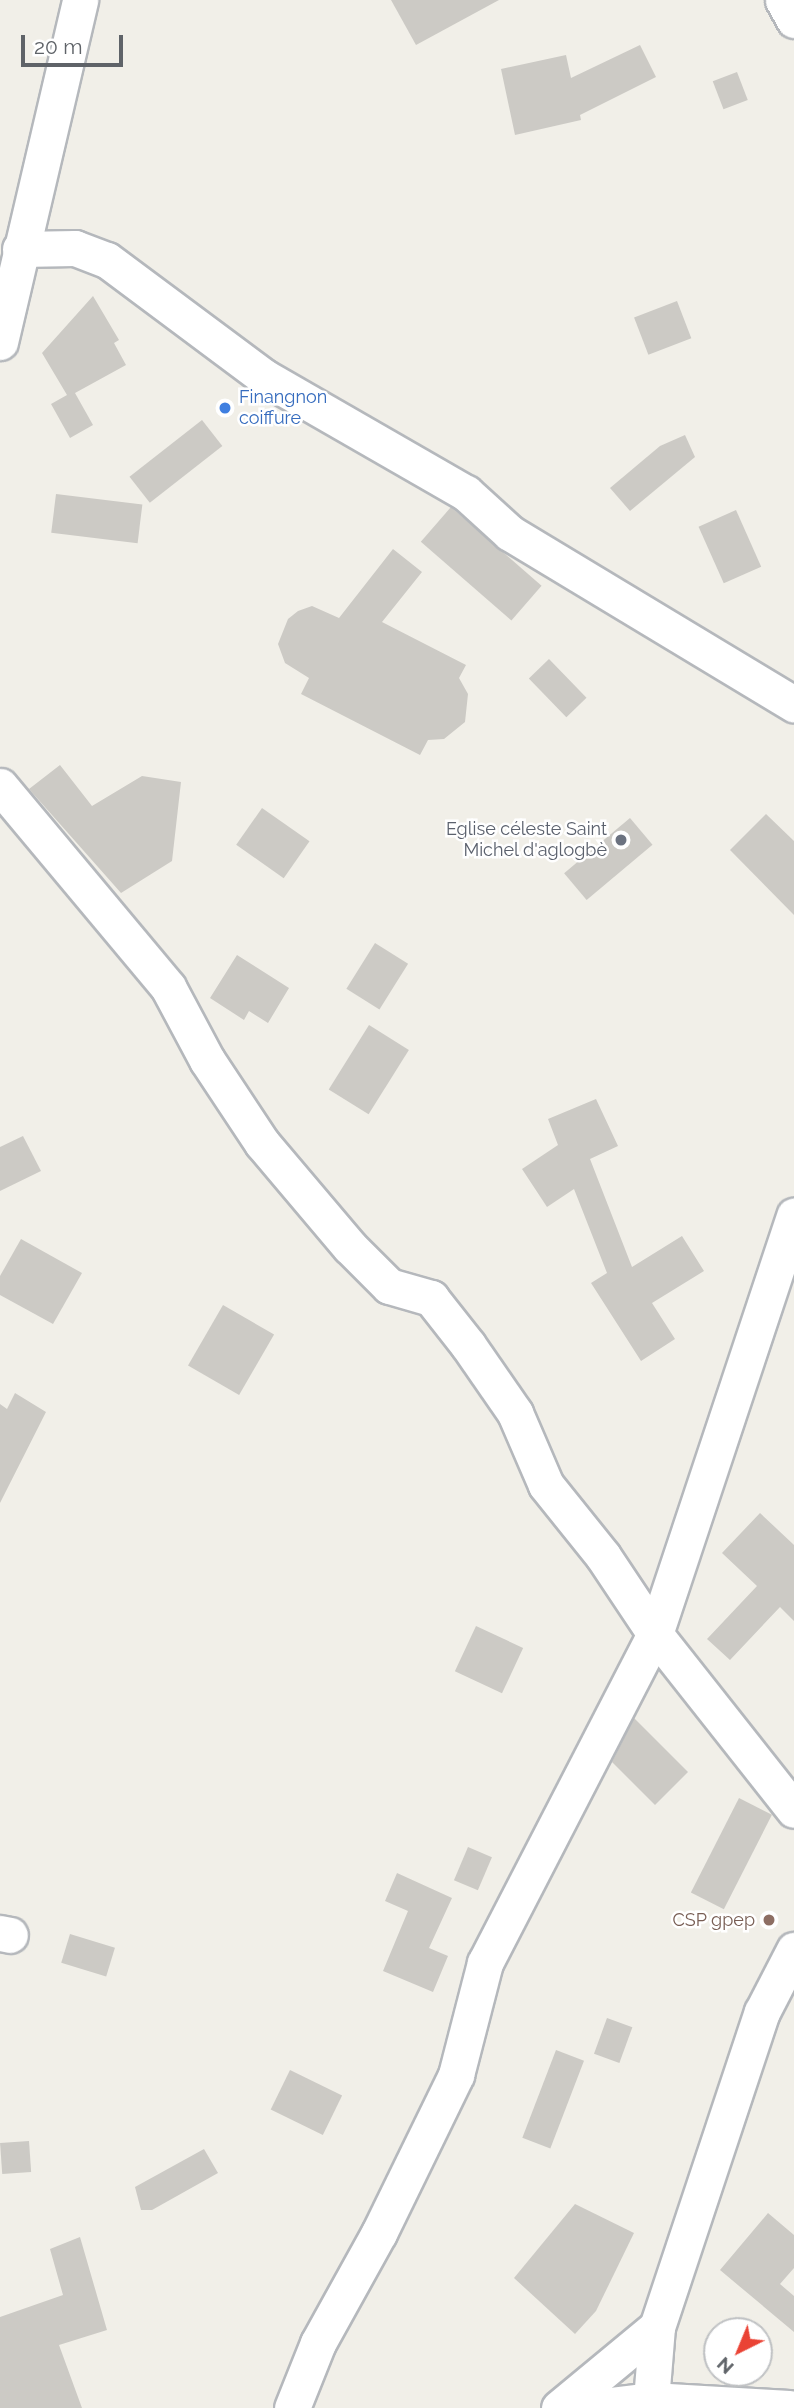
<!DOCTYPE html>
<html>
<head>
<meta charset="utf-8">
<style>
	body { margin:0 }
	#map { position:relative; width:794px; height:2408px; overflow:hidden; background:#f1efe8; font-family:Raleway,sans-serif }
	div>[style] { position:absolute }
	.building>* { inset:0; background:#cccac5; transform-origin:0 0 }
	.roads { filter:drop-shadow(2px 0 #b5b8bc) drop-shadow(-2px 0 #b5b8bc) drop-shadow(0 2px #b5b8bc) drop-shadow(0 -2px #b5b8bc) }
	.street>* { height:35px; margin:-17.5px; padding:0 17.5px; transform-origin:17.5px; border-radius:17.5px; background:#fff }
	.dots>* { width:19px; height:19px; translate:-50% -50%; box-sizing:border-box; border:4px solid #fff; border-radius:50% }
	span { translate:-50% -50%; white-space:nowrap; text-align:center; line-height:1.15; -webkit-text-stroke:5px #fff; paint-order:stroke }
	.shop-label { font-size:18px; color:#366cbe }
	.left { translate:0 -50%; text-align:left }
	.worship-label { font-size:18px; color:#5b616d }
	.right { translate:-100% -50%; text-align:right }
	.education-label { font-size:18px; color:#785e54 }
	.north { position:absolute; left:703px; top:2317px; width:70px; height:70px; box-sizing:border-box; background:#fff; border:2px solid #bfc1c3; border-radius:50%; rotate:223deg; font-size:19px; font-weight:700; line-height:28px; text-align:center; color:#5f6368 }
	.north::after { content:''; display:block; margin:auto; width:24px; height:32px; background:#ea4335; clip-path:polygon(50% 0,100% 100%,50% 72%,0 100%) }
	.scale { position:absolute; left:21px; top:35px; width:102px; height:32px; box-sizing:border-box; border:4px solid #5f6368; border-top:0; padding-left:9px; font-size:21px; line-height:24px; white-space:nowrap; color:#5f6368; -webkit-text-stroke:5px #fff; paint-order:stroke }
</style>
</head>
<body>
<div id="map">
	<div class="building">
		<i style="clip-path:polygon(391px 0,499px 0,416px 45px)"></i>
		<i style="clip-path:polygon(640px 45px,656px 77px,580px 115px,581px 120px,515px 135px,501px 69px,566px 55px,571px 78px)"></i>
		<i style="left:737px;top:72px;width:30px;height:26px;rotate:69deg"></i>
		<i style="clip-path:polygon(93px 296px,119px 340px,114px 343px,126px 365px,75px 393px,93px 425px,70px 438px,51px 404px,67px 395px,42px 353px)"></i>
		<i style="left:677px;top:301px;width:40px;height:46px;rotate:69deg"></i>
		<i style="left:202px;top:420px;width:33px;height:92px;rotate:52deg"></i>
		<i style="clip-path:polygon(685px 435px,695px 457px,630px 511px,610px 488px,660px 446px)"></i>
		<i style="left:56px;top:494px;width:87px;height:39px;rotate:7deg"></i>
		<i style="left:451px;top:507px;width:120px;height:46px;rotate:41deg"></i>
		<i style="left:736px;top:510px;width:62px;height:41px;rotate:66deg"></i>
		<i style="clip-path:polygon(393px 549px,422px 572px,382px 622px,466px 665px,459px 678px,468px 694px,465px 722px,444px 739px,428px 740px,420px 755px,301px 694px,309px 678px,285px 663px,278px 644px,288px 619px,298px 611px,312px 606px,339px 618px)"></i>
		<i style="left:549px;top:659px;width:54px;height:28px;rotate:46deg"></i>
		<i style="clip-path:polygon(60px 765px,92px 806px,142px 776px,181px 782px,172px 861px,121px 893px,29px 789px)"></i>
		<i style="left:262px;top:808px;width:58px;height:45px;rotate:35deg"></i>
		<i style="clip-path:polygon(766px 814px,794px 841px,794px 915px,730px 850px)"></i>
		<i style="left:630px;top:818px;width:35px;height:86px;rotate:50deg"></i>
		<i style="left:375px;top:943px;width:39px;height:54px;rotate:32deg"></i>
		<i style="clip-path:polygon(237px 955px,289px 988px,268px 1023px,249px 1011px,244px 1020px,210px 998px)"></i>
		<i style="left:369px;top:1025px;width:47px;height:76px;rotate:32deg"></i>
		<i style="clip-path:polygon(596px 1099px,618px 1146px,590px 1159px,632px 1267px,682px 1236px,704px 1271px,652px 1303px,675px 1339px,641px 1361px,591px 1283px,607px 1273px,574px 1189px,547px 1207px,522px 1169px,558px 1145px,548px 1119px)"></i>
		<i style="clip-path:polygon(23px 1136px,41px 1171px,0 1191px,0 1147px)"></i>
		<i style="clip-path:polygon(21px 1239px,82px 1273px,53px 1324px,0 1295px,0 1276px)"></i>
		<i style="left:223px;top:1305px;width:59px;height:70px;rotate:30deg"></i>
		<i style="clip-path:polygon(15px 1393px,46px 1412px,0 1503px,0 1404px,7px 1409px)"></i>
		<i style="clip-path:polygon(760px 1513px,794px 1545px,794px 1621px,780px 1607px,730px 1660px,707px 1639px,757px 1586px,722px 1553px)"></i>
		<i style="left:476px;top:1626px;width:52px;height:50px;rotate:25deg"></i>
		<i style="clip-path:polygon(634px 1718px,688px 1772px,655px 1805px,612px 1762px)"></i>
		<i style="left:739px;top:1798px;width:37px;height:106px;rotate:27deg"></i>
		<i style="left:468px;top:1847px;width:26px;height:36px;rotate:23deg"></i>
		<i style="clip-path:polygon(397px 1873px,452px 1898px,429px 1948px,448px 1956px,433px 1992px,383px 1971px,408px 1911px,385px 1901px)"></i>
		<i style="left:70px;top:1934px;width:47px;height:30px;rotate:17deg"></i>
		<i style="left:607px;top:2018px;width:27px;height:38px;rotate:20deg"></i>
		<i style="left:556px;top:2050px;width:30px;height:94px;rotate:21deg"></i>
		<i style="left:290px;top:2070px;width:58px;height:44px;rotate:26deg"></i>
		<i style="left:29px;top:2141px;width:31px;height:29px;rotate:86deg"></i>
		<i style="clip-path:polygon(204px 2149px,218px 2173px,152px 2210px,141px 2210px,135px 2187px)"></i>
		<i style="clip-path:polygon(575px 2204px,634px 2233px,596px 2311px,575px 2334px,514px 2278px)"></i>
		<i style="clip-path:polygon(768px 2213px,794px 2235px,794px 2268px,780px 2284px,794px 2296px,794px 2332px,720px 2270px)"></i>
		<i style="clip-path:polygon(80px 2237px,107px 2330px,59px 2345px,82px 2408px,0 2408px,0 2317px,63px 2295px,50px 2249px)"></i>
	</div>
	<div class="roads">
		<div class="street">
			<i style="left:783px;top:0;width:23px;rotate:61deg"></i>
			<i style="left:20px;top:249px;width:55px;rotate:-1deg"></i>
			<i style="left:75px;top:248px;width:34px;rotate:21deg"></i>
			<i style="left:107px;top:260px;width:196px;rotate:36.7deg"></i>
			<i style="left:264px;top:377px;width:233px;rotate:29.9deg"></i>
			<i style="left:466px;top:493px;width:59px;rotate:42.3deg"></i>
			<i style="left:510px;top:533px;width:332px;rotate:31.1deg"></i>
			<i style="left:0;top:342px;width:351px;rotate:-76.8deg"></i>
			<i style="left:0;top:786px;width:262px;rotate:50.1deg"></i>
			<i style="left:168px;top:987px;width:83px;rotate:61.9deg"></i>
			<i style="left:207px;top:1060px;width:100px;rotate:56.5deg"></i>
			<i style="left:262px;top:1143px;width:136px;rotate:49.8deg"></i>
			<i style="left:350px;top:1247px;width:55px;rotate:45deg"></i>
			<i style="left:389px;top:1286px;width:44px;rotate:15.9deg"></i>
			<i style="left:431px;top:1298px;width:60px;rotate:51.8deg"></i>
			<i style="left:468px;top:1345px;width:83px;rotate:55.3deg"></i>
			<i style="left:515px;top:1413px;width:78px;rotate:66.7deg"></i>
			<i style="left:546px;top:1485px;width:91px;rotate:51.2deg"></i>
			<i style="left:603px;top:1556px;width:94px;rotate:56.3deg"></i>
			<i style="left:655px;top:1634px;width:224px;rotate:51.7deg"></i>
			<i style="left:0;top:1933px;width:10px;rotate:11deg"></i>
			<i style="left:292px;top:2408px;width:70px;rotate:-68.2deg"></i>
			<i style="left:318px;top:2343px;width:126px;rotate:-61deg"></i>
			<i style="left:379px;top:2233px;width:176px;rotate:-64deg"></i>
			<i style="left:456px;top:2075px;width:116px;rotate:-75.5deg"></i>
			<i style="left:485px;top:1963px;width:370px;rotate:-62.7deg"></i>
			<i style="left:655px;top:1634px;width:441px;rotate:-71.6deg"></i>
			<i style="left:559px;top:2408px;width:127px;rotate:-39.6deg"></i>
			<i style="left:585px;top:2408px;width:66px;rotate:-6.9deg"></i>
			<i style="left:651px;top:2400px;width:73px;rotate:-85.3deg"></i>
			<i style="left:657px;top:2327px;width:332px;rotate:-71.6deg"></i>
			<i style="left:762px;top:2012px;width:70px;rotate:-62.7deg"></i>
			<i style="left:649px;top:2408px;width:8px;rotate:-76deg"></i>
			<i style="left:651px;top:2400px;width:138px;rotate:3.3deg"></i>
		</div>
	</div>
	<div class="dots">
		<i style="left:225px;top:408px;background:#3f7fe0"></i>
		<i style="left:621px;top:840px;background:#6b7280"></i>
		<i style="left:769px;top:1920px;background:#8d6e63"></i>
	</div>
	<div class="shop-label">
		<span class="left" style="left:239px;top:408px">Finangnon<br>coiffure</span>
	</div>
	<div class="worship-label">
		<span class="right" style="left:607px;top:840px">Eglise céleste Saint<br>Michel d'aglogbè</span>
	</div>
	<div class="education-label">
		<span class="right" style="left:755px;top:1920px">CSP gpep</span>
	</div>
	<div class="north">N</div>
	<div class="scale">20 m</div>
</div>
</body>
</html>
